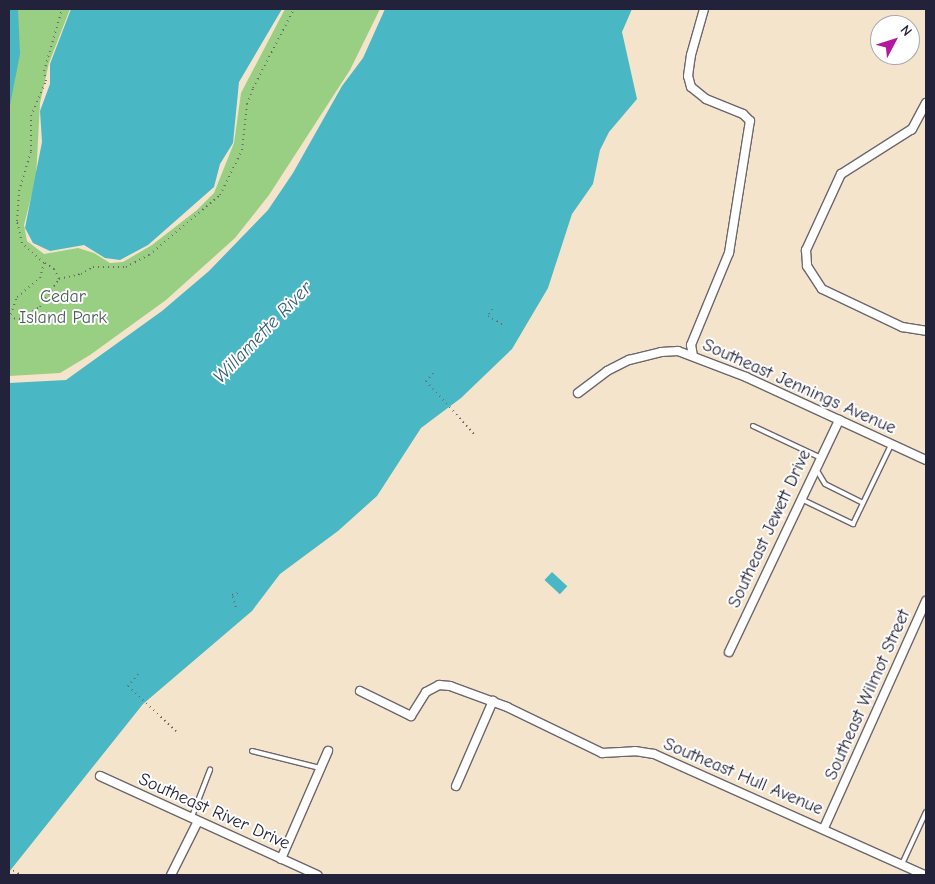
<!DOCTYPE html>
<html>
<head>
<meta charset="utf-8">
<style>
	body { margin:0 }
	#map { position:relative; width:935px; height:884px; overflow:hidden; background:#f4e4cb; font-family:"Comic Neue",sans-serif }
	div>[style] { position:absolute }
	.green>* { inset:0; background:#98cf82 }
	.water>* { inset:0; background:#4ab7c4; transform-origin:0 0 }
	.path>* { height:2px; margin-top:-1px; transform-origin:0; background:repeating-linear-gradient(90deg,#6c666d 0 1px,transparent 0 5px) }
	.roads { filter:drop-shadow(1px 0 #6c666d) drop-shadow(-1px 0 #6c666d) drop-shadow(0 1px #6c666d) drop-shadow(0 -1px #6c666d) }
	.service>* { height:4px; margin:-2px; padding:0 2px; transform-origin:2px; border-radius:2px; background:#fff }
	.minor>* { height:8px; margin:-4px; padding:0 4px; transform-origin:4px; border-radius:4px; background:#fff }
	span { translate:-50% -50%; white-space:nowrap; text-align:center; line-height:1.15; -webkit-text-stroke:4px #fff; paint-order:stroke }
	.park-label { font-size:18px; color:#4b5f54 }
	.street-label { font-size:18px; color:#22223b }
	.water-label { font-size:19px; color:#325e72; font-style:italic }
	.frame { position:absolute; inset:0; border:10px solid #22223b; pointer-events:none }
	.north { position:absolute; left:870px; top:15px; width:50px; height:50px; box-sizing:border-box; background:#fff; border:1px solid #a7a7b1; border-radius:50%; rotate:50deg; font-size:14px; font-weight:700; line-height:20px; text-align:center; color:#22223b }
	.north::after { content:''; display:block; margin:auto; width:18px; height:22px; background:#b5179e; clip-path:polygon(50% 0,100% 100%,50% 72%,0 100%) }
</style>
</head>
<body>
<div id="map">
	<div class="green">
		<i style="clip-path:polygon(9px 9px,70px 9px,49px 63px,40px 103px,36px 178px,24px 225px,27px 241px,44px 254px,78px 248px,94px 253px,110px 263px,123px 262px,152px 245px,197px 210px,214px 193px,234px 143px,241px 93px,285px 9px,380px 9px,350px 70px,269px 195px,235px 238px,166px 300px,90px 355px,60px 373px,9px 376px)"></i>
	</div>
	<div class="water">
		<i style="clip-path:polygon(9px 9px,18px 9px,20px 54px,9px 110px)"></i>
		<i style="clip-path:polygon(71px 9px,282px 9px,239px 82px,233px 143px,220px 164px,214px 187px,148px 245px,120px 260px,105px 258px,84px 245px,50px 251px,33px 243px,25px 228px,42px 142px,40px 111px,50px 84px,50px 64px)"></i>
		<i style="clip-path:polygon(385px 9px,632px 9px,622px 32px,637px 99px,609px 132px,600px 150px,593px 184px,572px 214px,548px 288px,512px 349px,461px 398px,421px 428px,377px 496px,338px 531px,280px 574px,252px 611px,143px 704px,9px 872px,9px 383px,66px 380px,162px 311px,209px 271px,268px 210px,293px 173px,342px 86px,363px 58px)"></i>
		<i style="left:552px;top:572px;width:21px;height:11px;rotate:43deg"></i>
	</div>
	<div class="path">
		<i style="left:45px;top:263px;width:11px;rotate:34deg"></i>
		<i style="left:54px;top:269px;width:11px;rotate:63deg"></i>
		<i style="left:492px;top:309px;width:8px;rotate:120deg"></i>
		<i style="left:488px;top:316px;width:20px;rotate:30deg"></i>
		<i style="left:9px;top:318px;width:11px;rotate:5deg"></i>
		<i style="left:20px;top:319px;width:23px;rotate:-31deg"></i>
		<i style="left:40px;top:307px;width:34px;rotate:-56deg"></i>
		<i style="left:59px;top:279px;width:23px;rotate:-13deg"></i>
		<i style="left:81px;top:274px;width:14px;rotate:-30deg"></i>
		<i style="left:93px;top:267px;width:33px"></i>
		<i style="left:126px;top:267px;width:26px;rotate:-28deg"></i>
		<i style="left:149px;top:255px;width:93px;rotate:-40.2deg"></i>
		<i style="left:220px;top:195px;width:50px;rotate:-63.9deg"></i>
		<i style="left:242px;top:150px;width:46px;rotate:-83.8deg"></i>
		<i style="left:247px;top:104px;width:17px;rotate:-69deg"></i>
		<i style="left:253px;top:88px;width:89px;rotate:-62.6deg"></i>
		<i style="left:9px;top:319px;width:23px;rotate:-70deg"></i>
		<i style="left:17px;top:297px;width:30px;rotate:-40deg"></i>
		<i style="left:40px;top:278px;width:16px;rotate:-75deg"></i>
		<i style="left:44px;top:263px;width:30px;rotate:-138deg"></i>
		<i style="left:22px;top:243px;width:23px;rotate:-103deg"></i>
		<i style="left:17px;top:221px;width:30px;rotate:-86deg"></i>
		<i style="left:19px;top:191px;width:42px;rotate:-73.3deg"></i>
		<i style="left:31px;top:151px;width:35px;rotate:-90deg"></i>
		<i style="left:31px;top:116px;width:38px;rotate:-67deg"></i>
		<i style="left:46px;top:81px;width:10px;rotate:-101deg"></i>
		<i style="left:44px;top:71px;width:65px;rotate:-73.8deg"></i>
		<i style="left:433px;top:373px;width:11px;rotate:131deg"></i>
		<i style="left:426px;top:381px;width:72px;rotate:47.8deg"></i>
		<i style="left:236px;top:607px;width:13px;rotate:-108deg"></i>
		<i style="left:232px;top:595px;width:6px;rotate:-18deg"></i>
		<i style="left:138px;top:674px;width:16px;rotate:130deg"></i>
		<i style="left:128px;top:686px;width:66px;rotate:43.2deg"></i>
		<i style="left:9px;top:868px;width:14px;rotate:30deg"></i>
	</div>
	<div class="roads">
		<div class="service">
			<i style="left:753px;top:426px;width:75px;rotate:25.2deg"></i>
			<i style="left:816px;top:469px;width:17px;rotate:59deg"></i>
			<i style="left:825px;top:484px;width:42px;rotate:26.6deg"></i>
			<i style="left:801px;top:499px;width:58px;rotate:25.7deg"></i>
			<i style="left:853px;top:524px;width:88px;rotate:-64.3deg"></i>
			<i style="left:252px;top:751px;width:70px;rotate:14deg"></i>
			<i style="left:191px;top:819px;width:53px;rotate:-68.8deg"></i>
			<i style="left:902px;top:864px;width:57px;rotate:-65.2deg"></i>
		</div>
		<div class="minor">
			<i style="left:926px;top:103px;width:30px;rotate:118deg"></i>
			<i style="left:912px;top:129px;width:84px;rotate:147.6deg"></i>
			<i style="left:841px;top:174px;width:84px;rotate:114.7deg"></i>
			<i style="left:806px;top:250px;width:16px;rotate:86deg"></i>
			<i style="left:807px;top:266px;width:27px;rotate:57deg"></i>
			<i style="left:822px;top:289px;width:89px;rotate:25.4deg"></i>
			<i style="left:902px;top:327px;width:24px;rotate:9deg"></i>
			<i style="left:693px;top:356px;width:11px;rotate:-100deg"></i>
			<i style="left:691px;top:345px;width:100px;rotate:-67.6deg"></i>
			<i style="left:729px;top:253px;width:134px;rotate:-81deg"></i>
			<i style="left:750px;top:121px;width:10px;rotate:-135deg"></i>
			<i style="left:743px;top:114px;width:40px;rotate:-158deg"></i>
			<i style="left:706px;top:99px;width:19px;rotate:-141deg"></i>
			<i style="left:691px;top:87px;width:11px;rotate:-105deg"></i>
			<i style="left:688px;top:76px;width:21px;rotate:-82deg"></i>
			<i style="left:691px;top:55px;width:48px;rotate:-74.2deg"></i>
			<i style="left:578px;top:393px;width:36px;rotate:-37deg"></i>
			<i style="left:607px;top:371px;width:25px;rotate:-27deg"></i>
			<i style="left:629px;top:360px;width:33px;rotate:-14deg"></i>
			<i style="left:661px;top:352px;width:17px;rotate:-3deg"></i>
			<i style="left:678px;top:351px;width:73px;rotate:20.9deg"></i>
			<i style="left:746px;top:377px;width:198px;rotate:24.8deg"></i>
			<i style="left:729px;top:652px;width:257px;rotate:-64.6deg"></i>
			<i style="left:360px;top:691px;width:57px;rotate:26.1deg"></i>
			<i style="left:411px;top:716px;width:28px;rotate:-58deg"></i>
			<i style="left:426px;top:692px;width:15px;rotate:-28deg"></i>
			<i style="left:439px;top:685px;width:11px;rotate:5deg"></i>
			<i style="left:450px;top:686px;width:61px;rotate:20.2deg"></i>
			<i style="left:507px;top:707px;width:106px;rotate:25.8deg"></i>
			<i style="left:602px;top:753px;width:33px;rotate:-3deg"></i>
			<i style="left:635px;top:751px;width:19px;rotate:9deg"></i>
			<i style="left:654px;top:754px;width:297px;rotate:24.1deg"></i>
			<i style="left:100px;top:776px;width:239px;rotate:24.5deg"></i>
			<i style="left:456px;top:786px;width:93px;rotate:-66.5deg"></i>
			<i style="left:824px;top:828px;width:249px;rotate:-65.8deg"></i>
			<i style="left:281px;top:859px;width:118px;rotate:-66.5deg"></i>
			<i style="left:171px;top:875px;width:58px;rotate:-63.4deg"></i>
		</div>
	</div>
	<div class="park-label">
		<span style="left:63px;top:308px">Cedar<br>Island Park</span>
	</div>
	<div class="street-label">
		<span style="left:799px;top:387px;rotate:24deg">Southeast Jennings Avenue</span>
		<span style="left:770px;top:529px;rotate:-65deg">Southeast Jewett Drive</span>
		<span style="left:868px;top:695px;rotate:-66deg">Southeast Wilmot Street</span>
		<span style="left:743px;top:777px;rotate:23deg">Southeast Hull Avenue</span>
		<span style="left:214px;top:812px;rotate:24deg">Southeast River Drive</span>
	</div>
	<div class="water-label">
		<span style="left:263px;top:333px;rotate:-46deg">Willamette River</span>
	</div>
	<div class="frame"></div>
	<div class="north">N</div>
</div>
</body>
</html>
